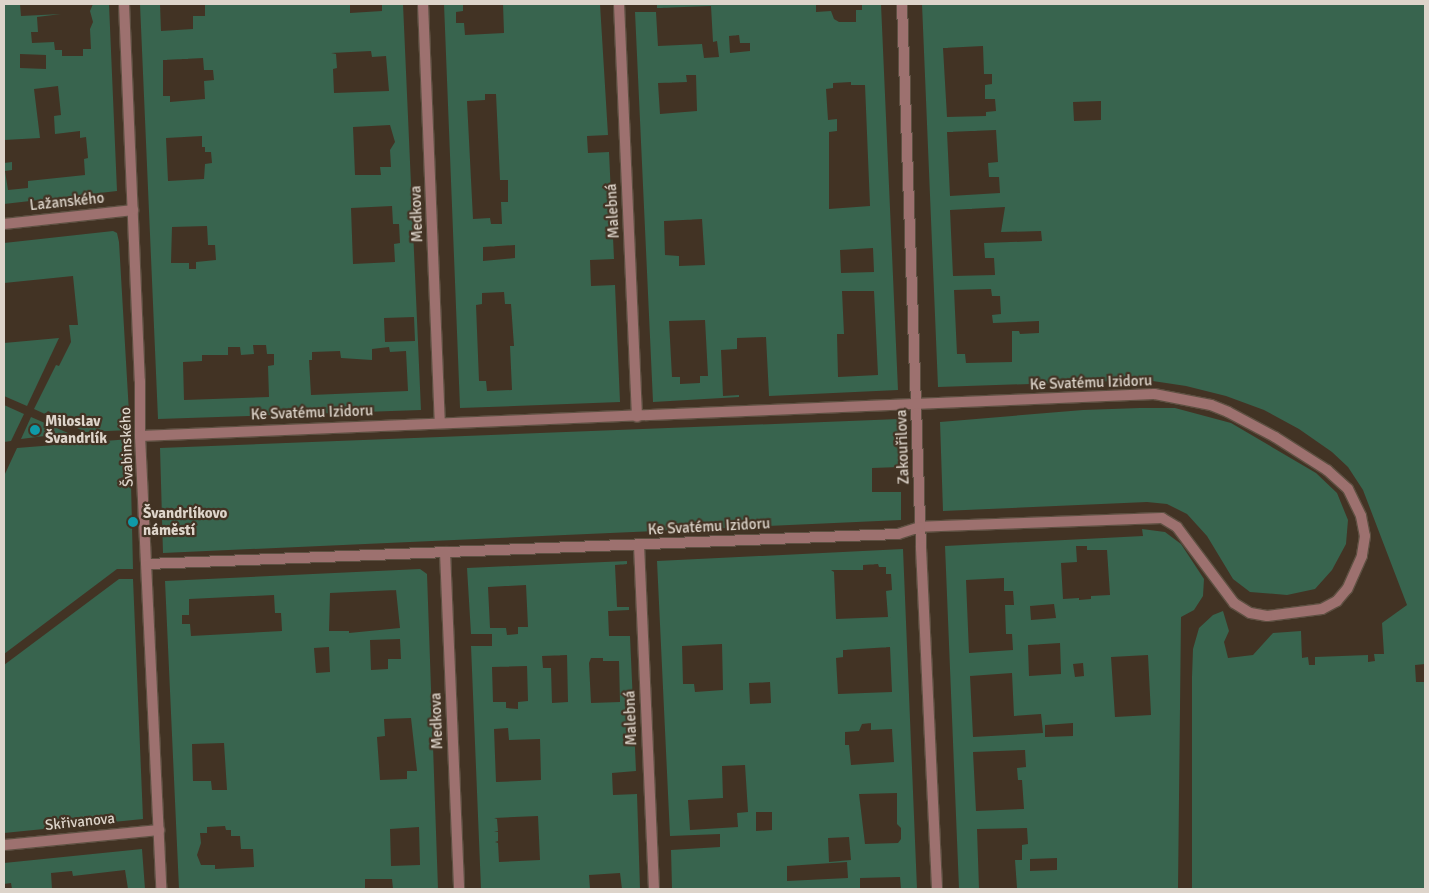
<!DOCTYPE html>
<html>
<head>
<meta charset="utf-8">
<style>
	body { margin:0 }
	#map { position:relative; width:1429px; height:893px; overflow:hidden; background:#423324; font-family:Signika,sans-serif }
	div>[style] { position:absolute }
	.green>* { inset:0; background:#38644e }
	.roads { filter:drop-shadow(1px 0 #5e5042) drop-shadow(-1px 0 #5e5042) drop-shadow(0 1px #5e5042) drop-shadow(0 -1px #5e5042) }
	.minor>* { height:10px; margin:-5px; padding:0 5px; transform-origin:5px; border-radius:5px; background:#9d716f }
	.dots>* { width:14px; height:14px; translate:-50% -50%; box-sizing:border-box; border:2px solid #423324; border-radius:50% }
	span { translate:-50% -50%; white-space:nowrap; text-align:center; line-height:1.15; -webkit-text-stroke:4.5px #423324; paint-order:stroke }
	.street-label { font-size:15px; color:#ddd4ca }
	.poi-label { font-size:15px; color:#ddd4ca; font-weight:700 }
	.left { translate:0 -50%; text-align:left }
	.frame { position:absolute; inset:0; border:5px solid #ddd4ca; pointer-events:none }
</style>
</head>
<body>
<div id="map">
	<div class="green">
		<i style="clip-path:polygon(evenodd,4px 4px,20px 4px,21px 16px,61px 14px,37px 17px,38px 32px,31px 32px,32px 43px,54px 42px,55px 50px,62px 50px,62px 56px,83px 56px,83px 49px,91px 49px,90px 29px,93px 22px,90px 11px,93px 4px,109px 4px,117px 191px,4px 204px,4px 163px,12px 162px,12px 170px,5px 171px,8px 190px,28px 188px,28px 181px,85px 175px,84px 159px,88px 158px,86px 137px,80px 138px,80px 131px,55px 134px,54px 116px,61px 115px,58px 86px,34px 89px,40px 138px,4px 140px,4px 4px,20px 54px,46px 55px,46px 69px,20px 68px,20px 54px)"></i>
		<i style="clip-path:polygon(evenodd,140px 4px,160px 4px,161px 31px,193px 29px,193px 16px,205px 16px,205px 4px,350px 4px,350px 13px,382px 11px,382px 4px,403px 4px,421px 410px,158px 419px,140px 4px,371px 51px,372px 57px,386px 56px,389px 91px,334px 93px,333px 69px,337px 68px,336px 54px,331px 53px,371px 51px,140px 4px,203px 58px,204px 70px,213px 70px,214px 80px,204px 81px,205px 99px,170px 102px,170px 96px,163px 96px,163px 60px,203px 58px,140px 4px,390px 125px,395px 142px,390px 150px,391px 167px,380px 167px,381px 175px,355px 175px,353px 127px,390px 125px,140px 4px,202px 136px,202px 147px,205px 147px,205px 152px,211px 152px,212px 163px,205px 164px,204px 179px,168px 181px,166px 138px,202px 136px,140px 4px,392px 206px,393px 224px,399px 224px,400px 243px,394px 244px,395px 262px,353px 264px,351px 208px,392px 206px,140px 4px,207px 226px,208px 245px,215px 245px,216px 260px,196px 262px,196px 269px,189px 269px,189px 263px,171px 263px,172px 227px,207px 226px,140px 4px,414px 317px,415px 341px,385px 342px,384px 318px,414px 317px,140px 4px,253px 345px,266px 345px,267px 354px,274px 354px,274px 365px,268px 366px,269px 397px,184px 400px,183px 362px,202px 361px,202px 355px,228px 355px,228px 347px,240px 347px,241px 355px,254px 354px,253px 345px,140px 4px,389px 347px,390px 352px,406px 351px,408px 391px,311px 395px,309px 360px,312px 360px,312px 352px,340px 351px,341px 358px,372px 360px,372px 349px,389px 347px)"></i>
		<i style="clip-path:polygon(evenodd,444px 4px,463px 4px,463px 11px,456px 12px,456px 23px,464px 23px,465px 35px,504px 33px,503px 4px,600px 4px,608px 135px,587px 136px,588px 153px,609px 152px,614px 259px,590px 260px,591px 286px,615px 285px,620px 402px,460px 408px,444px 4px,485px 94px,496px 94px,500px 180px,508px 180px,508px 202px,501px 202px,502px 224px,491px 224px,490px 218px,473px 219px,467px 101px,485px 100px,485px 94px,444px 4px,515px 245px,515px 258px,483px 261px,483px 247px,515px 245px,444px 4px,504px 292px,505px 304px,511px 304px,514px 346px,510px 346px,512px 390px,487px 391px,486px 381px,479px 381px,476px 305px,482px 304px,482px 293px,504px 292px)"></i>
		<i style="clip-path:polygon(evenodd,657px 4px,816px 4px,816px 12px,831px 11px,834px 19px,839px 22px,856px 22px,856px 10px,862px 10px,862px 4px,881px 4px,898px 390px,769px 396px,766px 337px,737px 338px,737px 349px,721px 350px,723px 396px,739px 395px,739px 397px,653px 402px,635px 12px,656px 12px,658px 46px,702px 44px,704px 58px,719px 57px,717px 41px,713px 42px,711px 6px,657px 8px,657px 4px,739px 35px,740px 43px,750px 43px,750px 51px,730px 53px,729px 36px,739px 35px,657px 4px,686px 75px,696px 75px,697px 111px,660px 114px,658px 83px,687px 82px,686px 75px,657px 4px,851px 82px,851px 85px,865px 85px,870px 206px,829px 209px,829px 132px,837px 131px,837px 119px,828px 120px,826px 89px,833px 88px,833px 83px,851px 82px,657px 4px,702px 219px,705px 265px,679px 266px,679px 256px,665px 255px,664px 221px,702px 219px,657px 4px,873px 248px,874px 272px,841px 273px,840px 250px,873px 248px,657px 4px,842px 291px,874px 291px,878px 375px,838px 377px,837px 334px,844px 334px,842px 291px,657px 4px,705px 320px,708px 376px,700px 376px,700px 383px,680px 384px,680px 377px,672px 377px,669px 321px,705px 320px)"></i>
		<i style="clip-path:polygon(evenodd,922px 4px,1424px 4px,1425px 664px,1415px 665px,1416px 682px,1425px 682px,1425px 889px,1192px 889px,1192px 677px,1193px 649px,1199px 628px,1213px 615px,1223px 611px,1229px 631px,1224px 642px,1228px 658px,1253px 655px,1273px 633px,1301px 631px,1302px 658px,1308px 657px,1309px 665px,1315px 665px,1315px 657px,1368px 655px,1368px 662px,1375px 661px,1374px 654px,1384px 654px,1382px 623px,1407px 605px,1363px 490px,1348px 467px,1332px 452px,1299px 429px,1264px 410px,1226px 396px,1186px 386px,1146px 380px,938px 387px,922px 4px,983px 46px,984px 74px,992px 74px,992px 84px,985px 85px,985px 99px,995px 99px,996px 111px,986px 112px,986px 116px,947px 117px,943px 48px,983px 46px,922px 4px,1101px 101px,1101px 120px,1074px 121px,1073px 102px,1101px 101px,922px 4px,996px 130px,998px 162px,988px 163px,989px 177px,999px 177px,1000px 193px,950px 196px,947px 132px,996px 130px,922px 4px,1005px 207px,1001px 232px,1041px 231px,1042px 241px,984px 243px,985px 258px,994px 258px,995px 275px,953px 276px,950px 210px,1005px 207px,922px 4px,991px 289px,992px 296px,1000px 296px,1001px 314px,992px 315px,993px 323px,1039px 321px,1039px 333px,1020px 334px,1019px 331px,1012px 331px,1012px 362px,966px 363px,965px 354px,957px 354px,954px 290px,991px 289px)"></i>
		<i style="clip-path:polygon(113px 231px,117px 233px,119px 242px,130px 430px,85px 432px,75px 427px,76px 424px,48px 411px,45px 414px,34px 409px,56px 365px,59px 366px,71px 342px,69px 325px,78px 325px,73px 276px,4px 283px,4px 243px)"></i>
		<i style="clip-path:polygon(59px 338px,27px 406px,4px 396px,4px 343px)"></i>
		<i style="clip-path:polygon(4px 405px,24px 414px,11px 441px,4px 442px)"></i>
		<i style="clip-path:polygon(1140px 408px,1175px 408px,1231px 423px,1316px 473px,1337px 493px,1348px 520px,1346px 544px,1332px 570px,1315px 589px,1287px 595px,1250px 592px,1233px 579px,1207px 536px,1187px 514px,1167px 504px,1147px 502px,943px 511px,940px 422px,1083px 410px)"></i>
		<i style="clip-path:polygon(31px 417px,68px 433px,21px 439px)"></i>
		<i style="clip-path:polygon(899px 419px,900px 467px,872px 468px,872px 492px,901px 492px,901px 520px,163px 553px,160px 448px)"></i>
		<i style="clip-path:polygon(130px 439px,133px 569px,117px 569px,4px 654px,4px 476px,17px 448px)"></i>
		<i style="clip-path:polygon(evenodd,1142px 529px,1165px 532px,1181px 544px,1204px 579px,1203px 596px,1194px 610px,1181px 617px,1178px 889px,1017px 888px,1015px 860px,1022px 860px,1022px 845px,1028px 844px,1027px 828px,977px 829px,979px 889px,959px 889px,945px 546px,1143px 536px,1142px 529px,1076px 546px,1087px 546px,1087px 550px,1107px 550px,1110px 595px,1091px 596px,1091px 599px,1079px 600px,1079px 598px,1063px 599px,1061px 563px,1077px 562px,1076px 546px,1142px 529px,1004px 578px,1004px 591px,1013px 591px,1014px 605px,1005px 605px,1006px 634px,1012px 634px,1013px 650px,969px 653px,966px 580px,1004px 578px,1142px 529px,1054px 604px,1056px 618px,1031px 620px,1030px 606px,1054px 604px,1142px 529px,1060px 643px,1061px 674px,1029px 676px,1028px 645px,1060px 643px,1142px 529px,1148px 655px,1151px 715px,1115px 717px,1111px 657px,1148px 655px,1142px 529px,1083px 663px,1084px 676px,1075px 677px,1073px 664px,1083px 663px,1142px 529px,1012px 673px,1014px 716px,1041px 714px,1043px 733px,973px 737px,970px 676px,1012px 673px,1142px 529px,1073px 723px,1073px 736px,1045px 737px,1045px 725px,1073px 723px,1142px 529px,1025px 750px,1026px 767px,1017px 768px,1018px 780px,1022px 780px,1024px 809px,976px 811px,973px 752px,1025px 750px,1142px 529px,1057px 858px,1057px 870px,1030px 871px,1030px 859px,1057px 858px)"></i>
		<i style="clip-path:polygon(evenodd,903px 549px,917px 889px,901px 889px,900px 877px,860px 878px,860px 889px,672px 889px,671px 850px,720px 847px,720px 834px,670px 836px,657px 561px,903px 549px,878px 564px,879px 567px,886px 567px,886px 574px,891px 574px,892px 590px,886px 591px,888px 617px,836px 619px,834px 572px,831px 570px,863px 570px,863px 565px,878px 564px,903px 549px,722px 644px,723px 690px,695px 692px,694px 684px,683px 684px,682px 646px,722px 644px,903px 549px,890px 647px,892px 692px,838px 694px,836px 658px,843px 657px,843px 650px,890px 647px,903px 549px,770px 682px,771px 703px,750px 704px,749px 683px,770px 682px,903px 549px,871px 723px,871px 730px,892px 729px,894px 762px,851px 765px,849px 745px,845px 745px,845px 732px,859px 731px,862px 724px,871px 723px,903px 549px,745px 765px,748px 812px,737px 813px,738px 827px,690px 830px,688px 800px,723px 798px,722px 766px,745px 765px,903px 549px,897px 793px,897px 824px,901px 828px,901px 839px,898px 843px,865px 844px,859px 794px,897px 793px,903px 549px,756px 812px,772px 812px,772px 830px,756px 831px,756px 812px,903px 549px,849px 837px,851px 860px,829px 862px,828px 838px,849px 837px,903px 549px,847px 862px,848px 878px,787px 881px,787px 866px,847px 862px)"></i>
		<i style="clip-path:polygon(evenodd,627px 561px,627px 564px,615px 565px,617px 607px,629px 607px,629px 610px,608px 611px,609px 636px,630px 636px,636px 771px,612px 773px,613px 795px,637px 794px,640px 889px,622px 889px,620px 873px,589px 875px,590px 889px,481px 889px,471px 646px,492px 646px,492px 634px,471px 634px,467px 568px,627px 561px,526px 585px,528px 627px,518px 627px,518px 634px,507px 635px,506px 628px,490px 628px,488px 587px,526px 585px,627px 561px,567px 655px,568px 702px,552px 703px,551px 668px,543px 668px,542px 656px,567px 655px,627px 561px,591px 658px,603px 658px,603px 661px,619px 661px,620px 702px,591px 703px,589px 663px,591px 658px,627px 561px,527px 666px,528px 701px,518px 702px,518px 709px,506px 708px,506px 702px,493px 702px,492px 667px,527px 666px,627px 561px,508px 728px,509px 740px,540px 739px,541px 780px,496px 782px,494px 729px,508px 728px,627px 561px,538px 816px,540px 860px,499px 862px,498px 843px,495px 842px,498px 841px,498px 832px,494px 831px,498px 831px,497px 819px,494px 818px,538px 816px)"></i>
		<i style="clip-path:polygon(evenodd,420px 569px,427px 574px,438px 889px,393px 889px,392px 879px,365px 879px,365px 889px,179px 889px,165px 581px,420px 569px,396px 590px,400px 628px,349px 633px,349px 631px,329px 631px,330px 593px,396px 590px,420px 569px,274px 595px,275px 613px,281px 613px,282px 631px,191px 636px,190px 624px,182px 624px,182px 615px,189px 615px,189px 599px,274px 595px,420px 569px,400px 639px,401px 659px,388px 659px,388px 669px,371px 670px,370px 640px,400px 639px,420px 569px,329px 647px,330px 672px,316px 673px,314px 648px,329px 647px,420px 569px,411px 718px,417px 771px,407px 771px,407px 779px,380px 780px,377px 737px,385px 736px,384px 719px,411px 718px,420px 569px,224px 743px,227px 790px,212px 790px,211px 781px,193px 781px,192px 744px,224px 743px,420px 569px,225px 826px,226px 830px,231px 830px,231px 836px,240px 836px,241px 849px,253px 849px,254px 867px,215px 869px,215px 865px,201px 865px,197px 855px,201px 843px,200px 833px,207px 833px,207px 827px,225px 826px,420px 569px,419px 827px,420px 865px,391px 866px,390px 829px,419px 827px)"></i>
		<i style="clip-path:polygon(119px 579px,133px 579px,143px 819px,4px 833px,4px 665px)"></i>
		<i style="clip-path:polygon(142px 849px,145px 889px,128px 889px,125px 870px,73px 876px,72px 871px,51px 873px,52px 889px,12px 889px,11px 883px,4px 884px,4px 863px)"></i>
	</div>
	<div class="roads">
		<div class="minor">
			<i style="left:124px;top:4px;width:377px;rotate:87.6deg"></i>
			<i style="left:140px;top:381px;width:55px;rotate:90deg"></i>
			<i style="left:140px;top:436px;width:453px;rotate:87.3deg"></i>
			<i style="left:423px;top:4px;width:419px;rotate:87.7deg"></i>
			<i style="left:619px;top:4px;width:413px;rotate:87.5deg"></i>
			<i style="left:902px;top:4px;width:544px;rotate:88deg"></i>
			<i style="left:921px;top:548px;width:341px;rotate:87.3deg"></i>
			<i style="left:4px;top:224px;width:130px;rotate:-6.2deg"></i>
			<i style="left:140px;top:436px;width:1015px;rotate:-2.37deg"></i>
			<i style="left:1154px;top:394px;width:58px;rotate:10.9deg"></i>
			<i style="left:1211px;top:405px;width:18px;rotate:22deg"></i>
			<i style="left:1228px;top:412px;width:53px;rotate:28deg"></i>
			<i style="left:1275px;top:437px;width:62px;rotate:32.4deg"></i>
			<i style="left:1327px;top:470px;width:28px;rotate:42deg"></i>
			<i style="left:1348px;top:489px;width:30px;rotate:64deg"></i>
			<i style="left:1361px;top:516px;width:20px;rotate:79deg"></i>
			<i style="left:1365px;top:536px;width:20px;rotate:99deg"></i>
			<i style="left:1362px;top:556px;width:36px;rotate:114deg"></i>
			<i style="left:1347px;top:589px;width:16px;rotate:130deg"></i>
			<i style="left:1337px;top:601px;width:17px;rotate:152deg"></i>
			<i style="left:1322px;top:609px;width:55px;rotate:172.7deg"></i>
			<i style="left:1267px;top:616px;width:17px;rotate:-170deg"></i>
			<i style="left:1250px;top:613px;width:19px;rotate:-148deg"></i>
			<i style="left:1234px;top:603px;width:95px;rotate:-126.9deg"></i>
			<i style="left:1177px;top:527px;width:17px;rotate:-149deg"></i>
			<i style="left:1162px;top:518px;width:242px;rotate:177.9deg"></i>
			<i style="left:920px;top:527px;width:23px;rotate:162deg"></i>
			<i style="left:898px;top:534px;width:752px;rotate:177.71deg"></i>
			<i style="left:639px;top:545px;width:344px;rotate:87.5deg"></i>
			<i style="left:445px;top:552px;width:337px;rotate:87.6deg"></i>
			<i style="left:4px;top:845px;width:156px;rotate:-5.5deg"></i>
		</div>
	</div>
	<div class="dots">
		<i style="left:35px;top:430px;background:#0f9aa8"></i>
		<i style="left:133px;top:522px;background:#0f9aa8"></i>
	</div>
	<div class="street-label">
		<span style="left:67px;top:202px;rotate:-6deg">Lažanského</span>
		<span style="left:613px;top:211px;rotate:-93deg">Malebná</span>
		<span style="left:417px;top:214px;rotate:-92deg">Medkova</span>
		<span style="left:1091px;top:383px;rotate:-2deg">Ke Svatému Izidoru</span>
		<span style="left:312px;top:413px;rotate:-2deg">Ke Svatému Izidoru</span>
		<span style="left:127px;top:447px;rotate:-92deg">Švabinského</span>
		<span style="left:903px;top:447px;rotate:-92deg">Zakouřilova</span>
		<span style="left:709px;top:527px;rotate:-3deg">Ke Svatému Izidoru</span>
		<span style="left:631px;top:718px;rotate:-92deg">Malebná</span>
		<span style="left:437px;top:721px;rotate:-92deg">Medkova</span>
		<span style="left:80px;top:822px;rotate:-6deg">Skřivanova</span>
	</div>
	<div class="poi-label">
		<span class="left" style="left:45px;top:430px">Miloslav<br>Švandrlík</span>
		<span class="left" style="left:143px;top:522px">Švandrlíkovo<br>náměstí</span>
	</div>
	<div class="frame"></div>
</div>
</body>
</html>
